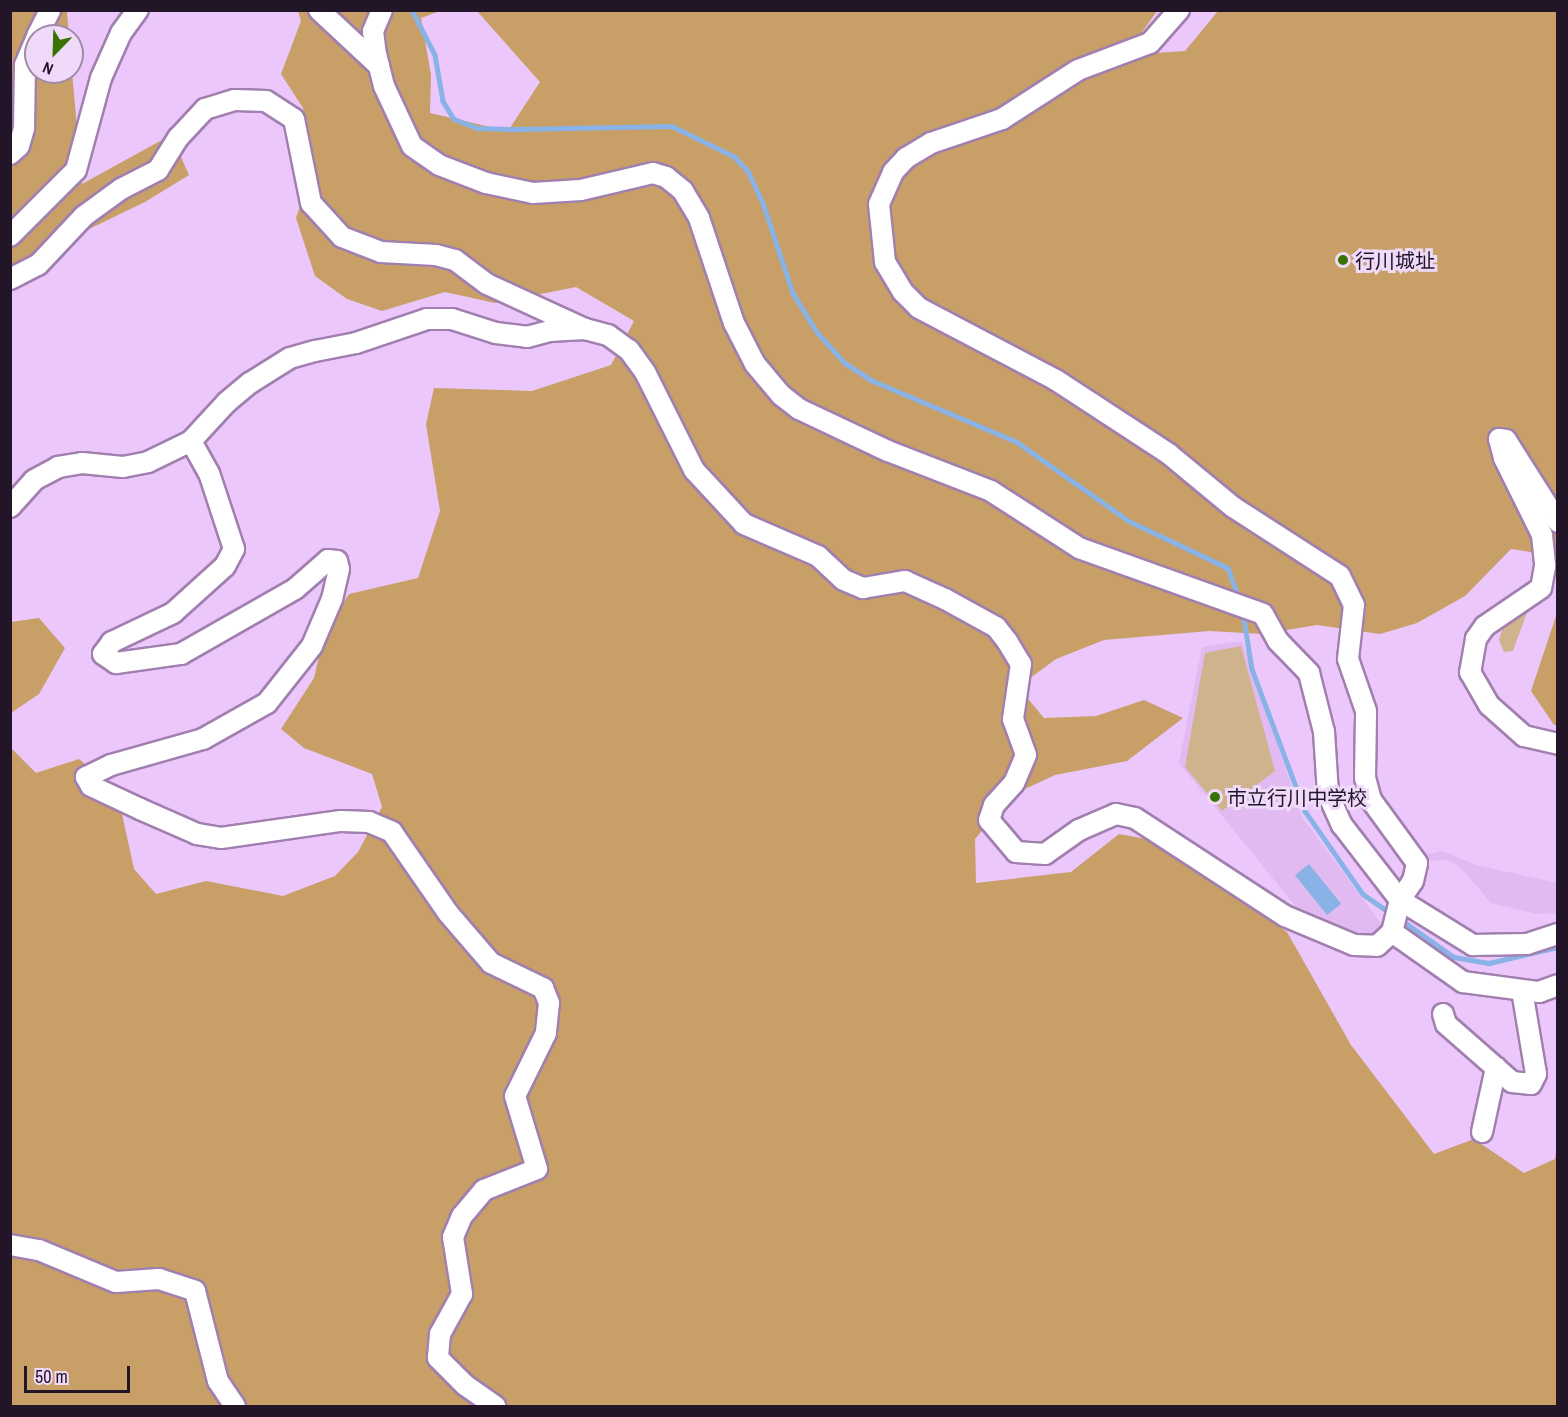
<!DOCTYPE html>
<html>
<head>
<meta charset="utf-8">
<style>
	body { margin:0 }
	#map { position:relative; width:1568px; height:1417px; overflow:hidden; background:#ebc7fb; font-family:"Archivo Narrow","Noto Sans JP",sans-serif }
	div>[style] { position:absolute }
	.built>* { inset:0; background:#e1baf2 }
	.green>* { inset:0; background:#ceb38d }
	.forest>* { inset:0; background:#c79f67 }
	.water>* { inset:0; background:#89b2e6; transform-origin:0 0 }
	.stream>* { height:4.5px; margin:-2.25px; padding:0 2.25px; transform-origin:2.25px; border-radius:2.25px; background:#89b2e6 }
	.roads { filter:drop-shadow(2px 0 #a17faf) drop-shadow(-2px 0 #a17faf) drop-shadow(0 2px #a17faf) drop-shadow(0 -2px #a17faf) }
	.minor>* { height:20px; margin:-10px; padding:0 10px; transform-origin:10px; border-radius:10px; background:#fff }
	.dots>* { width:16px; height:16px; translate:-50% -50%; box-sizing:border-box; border:3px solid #f0dafa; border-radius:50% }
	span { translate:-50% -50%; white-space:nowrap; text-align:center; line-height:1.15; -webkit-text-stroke:6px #f0dafa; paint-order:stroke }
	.poi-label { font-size:20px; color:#221527 }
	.left { translate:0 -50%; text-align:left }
	.frame { position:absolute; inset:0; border:12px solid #221527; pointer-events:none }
	.north { position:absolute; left:24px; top:24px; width:60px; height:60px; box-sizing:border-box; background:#f0dafa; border:2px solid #9e8ba6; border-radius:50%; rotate:203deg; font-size:16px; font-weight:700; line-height:24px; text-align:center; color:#221527 }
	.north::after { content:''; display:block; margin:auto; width:21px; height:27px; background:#397202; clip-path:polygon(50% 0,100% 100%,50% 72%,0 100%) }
	.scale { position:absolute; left:24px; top:1366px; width:106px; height:27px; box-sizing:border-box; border:3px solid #221527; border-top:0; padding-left:8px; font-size:18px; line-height:21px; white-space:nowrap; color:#221527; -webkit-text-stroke:4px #f0dafa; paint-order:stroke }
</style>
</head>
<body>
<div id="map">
	<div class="built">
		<i style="clip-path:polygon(1242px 641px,1302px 817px,1385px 929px,1376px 941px,1348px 939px,1297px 908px,1179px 763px,1202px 647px)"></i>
		<i style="clip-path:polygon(1443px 851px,1476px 865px,1557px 883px,1557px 913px,1537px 914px,1491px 903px,1459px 866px,1448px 860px,1430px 861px,1425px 855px)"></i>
	</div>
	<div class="green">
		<i style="clip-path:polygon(1531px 601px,1513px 651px,1504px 652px,1499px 640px,1506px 617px)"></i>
		<i style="clip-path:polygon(1241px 646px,1275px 771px,1222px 811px,1185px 767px,1205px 653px)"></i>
	</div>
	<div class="forest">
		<i style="clip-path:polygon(11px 11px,67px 11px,69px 36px,36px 36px,36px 72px,72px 72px,82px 184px,171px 135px,189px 175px,145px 202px,56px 245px,11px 281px)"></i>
		<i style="clip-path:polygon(298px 11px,440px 11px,421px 18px,431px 75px,430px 113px,508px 131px,540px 82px,477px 11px,1157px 11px,1126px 55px,1185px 51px,1218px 11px,1557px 11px,1557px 556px,1511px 549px,1465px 596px,1417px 623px,1380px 634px,1317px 625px,1263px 634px,1209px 631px,1104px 640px,1056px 659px,1018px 687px,1044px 718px,1096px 716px,1144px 700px,1183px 718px,1127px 761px,1055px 775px,1012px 795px,975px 839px,976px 883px,1071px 872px,1119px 834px,1178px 845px,1219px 885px,1287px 932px,1351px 1045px,1434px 1154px,1474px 1139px,1524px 1173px,1555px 1159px,1557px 1146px,1557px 1406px,11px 1406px,10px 747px,36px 773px,79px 759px,117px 791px,134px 869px,156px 894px,206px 881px,283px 896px,335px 876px,358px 852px,382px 807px,372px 774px,304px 748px,281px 729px,314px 678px,325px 630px,349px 594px,418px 578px,440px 511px,426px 424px,434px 388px,532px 391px,611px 365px,634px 321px,576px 287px,495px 303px,445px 292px,382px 311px,347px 299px,315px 276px,296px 218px,314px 165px,303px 108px,281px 74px,301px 21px)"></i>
		<i style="clip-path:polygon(1557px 613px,1558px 725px,1554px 725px,1531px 691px)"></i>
		<i style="clip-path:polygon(39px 618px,65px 648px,39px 694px,11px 713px,11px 622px)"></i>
	</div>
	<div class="water">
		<i style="left:1309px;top:864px;width:51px;height:18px;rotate:51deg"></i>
	</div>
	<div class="stream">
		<i style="left:412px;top:10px;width:51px;rotate:62.9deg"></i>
		<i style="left:435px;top:55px;width:47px;rotate:80.1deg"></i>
		<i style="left:443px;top:101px;width:21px;rotate:59deg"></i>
		<i style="left:454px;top:119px;width:26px;rotate:21deg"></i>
		<i style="left:478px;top:128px;width:38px;rotate:2deg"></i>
		<i style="left:516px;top:129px;width:156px;rotate:-1.1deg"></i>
		<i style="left:672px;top:126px;width:70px;rotate:26.2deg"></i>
		<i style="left:735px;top:157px;width:19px;rotate:47deg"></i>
		<i style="left:748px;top:171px;width:35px;rotate:65deg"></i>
		<i style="left:763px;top:203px;width:95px;rotate:71.6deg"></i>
		<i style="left:793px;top:293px;width:46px;rotate:58.4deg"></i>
		<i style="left:817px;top:332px;width:42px;rotate:47.9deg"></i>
		<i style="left:845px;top:363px;width:31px;rotate:33deg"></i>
		<i style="left:871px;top:380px;width:159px;rotate:23deg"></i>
		<i style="left:1017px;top:442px;width:137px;rotate:35.2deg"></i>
		<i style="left:1129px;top:521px;width:110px;rotate:25.4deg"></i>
		<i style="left:1228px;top:568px;width:33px;rotate:70deg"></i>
		<i style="left:1243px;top:613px;width:57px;rotate:80.9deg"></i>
		<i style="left:1252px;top:669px;width:152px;rotate:69.5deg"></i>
		<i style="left:1305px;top:811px;width:101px;rotate:55.1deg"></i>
		<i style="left:1363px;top:894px;width:33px;rotate:35deg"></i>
		<i style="left:1400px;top:919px;width:66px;rotate:35.1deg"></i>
		<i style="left:1454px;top:957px;width:36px;rotate:10deg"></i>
		<i style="left:1489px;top:963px;width:71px;rotate:-13.1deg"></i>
	</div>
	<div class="roads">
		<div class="minor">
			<i style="left:319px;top:10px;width:82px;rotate:43deg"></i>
			<i style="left:382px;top:10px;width:23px;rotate:113deg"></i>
			<i style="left:373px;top:31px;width:23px;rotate:83deg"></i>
			<i style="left:376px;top:54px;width:33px;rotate:76deg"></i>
			<i style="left:384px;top:86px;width:66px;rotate:65deg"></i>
			<i style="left:412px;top:146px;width:33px;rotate:35deg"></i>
			<i style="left:439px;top:165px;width:50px;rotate:21deg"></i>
			<i style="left:486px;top:183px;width:48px;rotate:12deg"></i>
			<i style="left:533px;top:193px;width:48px;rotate:-3.6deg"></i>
			<i style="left:581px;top:190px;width:74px;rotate:-13.3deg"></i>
			<i style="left:653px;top:173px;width:14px;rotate:17deg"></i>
			<i style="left:666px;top:177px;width:22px;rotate:39deg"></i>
			<i style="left:683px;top:191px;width:31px;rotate:59deg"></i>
			<i style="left:699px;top:218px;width:111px;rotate:71.6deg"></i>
			<i style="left:734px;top:323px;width:46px;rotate:62.9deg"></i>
			<i style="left:755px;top:364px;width:40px;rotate:50deg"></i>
			<i style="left:781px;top:395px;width:23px;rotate:38deg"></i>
			<i style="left:799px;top:409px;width:98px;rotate:25.3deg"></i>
			<i style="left:888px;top:451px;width:110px;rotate:21.2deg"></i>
			<i style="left:991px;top:491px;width:105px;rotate:32.9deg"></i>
			<i style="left:1079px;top:548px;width:195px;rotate:19.7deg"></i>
			<i style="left:1263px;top:614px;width:31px;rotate:61deg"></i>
			<i style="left:1278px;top:641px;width:45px;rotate:45.9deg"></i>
			<i style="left:1309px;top:673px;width:61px;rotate:75.7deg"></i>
			<i style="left:1324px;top:732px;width:62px;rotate:86.3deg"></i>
			<i style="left:1328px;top:794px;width:34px;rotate:66deg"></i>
			<i style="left:1342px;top:825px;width:95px;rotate:52.3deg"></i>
			<i style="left:1400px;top:900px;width:86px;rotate:31.7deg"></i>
			<i style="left:1473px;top:945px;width:54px;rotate:-1.1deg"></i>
			<i style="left:1527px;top:944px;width:33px;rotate:-18deg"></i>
			<i style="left:37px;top:36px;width:29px;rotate:-63deg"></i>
			<i style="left:10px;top:154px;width:12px;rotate:-42deg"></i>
			<i style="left:19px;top:146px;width:19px;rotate:-74deg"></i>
			<i style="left:24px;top:128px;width:63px;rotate:-89.1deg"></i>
			<i style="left:25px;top:65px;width:28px;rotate:-67deg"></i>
			<i style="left:10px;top:236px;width:93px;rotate:-45deg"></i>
			<i style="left:76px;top:170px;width:95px;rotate:-74.8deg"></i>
			<i style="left:101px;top:78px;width:49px;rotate:-66deg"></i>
			<i style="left:121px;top:33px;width:29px;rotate:-54deg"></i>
			<i style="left:10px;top:279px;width:31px;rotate:-27deg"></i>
			<i style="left:38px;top:265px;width:67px;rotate:-46.8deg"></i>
			<i style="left:84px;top:216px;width:46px;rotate:-36.1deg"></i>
			<i style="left:121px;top:189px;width:42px;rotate:-27.2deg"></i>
			<i style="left:158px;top:170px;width:38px;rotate:-58deg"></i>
			<i style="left:178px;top:138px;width:40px;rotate:-47deg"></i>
			<i style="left:205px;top:109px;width:31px;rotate:-17deg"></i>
			<i style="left:235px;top:100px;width:31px;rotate:2deg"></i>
			<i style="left:266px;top:101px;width:33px;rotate:33deg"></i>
			<i style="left:294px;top:119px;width:86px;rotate:78.6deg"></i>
			<i style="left:311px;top:203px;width:46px;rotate:47.6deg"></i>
			<i style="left:342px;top:237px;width:42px;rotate:21deg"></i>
			<i style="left:381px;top:252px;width:55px;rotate:3.1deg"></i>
			<i style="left:436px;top:255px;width:20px;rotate:15deg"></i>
			<i style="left:455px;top:260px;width:40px;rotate:37deg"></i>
			<i style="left:487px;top:284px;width:108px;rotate:24.7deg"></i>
			<i style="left:191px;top:441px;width:37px;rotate:61deg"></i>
			<i style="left:209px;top:473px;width:80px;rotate:71.8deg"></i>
			<i style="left:234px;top:549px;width:19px;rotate:118deg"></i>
			<i style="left:225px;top:566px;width:70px;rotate:137.9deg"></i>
			<i style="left:173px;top:613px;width:68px;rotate:154.6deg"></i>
			<i style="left:112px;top:642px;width:15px;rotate:127deg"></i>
			<i style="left:103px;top:654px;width:16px;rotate:35deg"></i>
			<i style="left:116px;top:663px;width:66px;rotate:-7.9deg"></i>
			<i style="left:181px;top:654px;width:131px;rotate:-29.7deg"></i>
			<i style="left:295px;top:589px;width:44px;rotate:-41.3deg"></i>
			<i style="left:328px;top:560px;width:9px;rotate:6deg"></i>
			<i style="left:337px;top:561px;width:8px;rotate:76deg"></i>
			<i style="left:339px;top:569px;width:31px;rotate:103deg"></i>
			<i style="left:332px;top:599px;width:51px;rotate:113.1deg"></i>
			<i style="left:312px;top:646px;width:73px;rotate:128.3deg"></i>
			<i style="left:267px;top:703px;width:73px;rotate:150.6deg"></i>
			<i style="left:203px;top:739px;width:96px;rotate:164.2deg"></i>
			<i style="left:111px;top:765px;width:28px;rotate:154deg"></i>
			<i style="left:86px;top:777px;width:10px;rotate:61deg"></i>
			<i style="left:91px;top:786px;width:54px;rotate:25.1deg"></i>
			<i style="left:140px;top:809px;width:62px;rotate:23.7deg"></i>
			<i style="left:197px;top:834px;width:24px;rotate:9deg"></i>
			<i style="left:221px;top:838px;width:121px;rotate:-8.1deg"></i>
			<i style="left:341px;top:821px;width:28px;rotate:2deg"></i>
			<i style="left:369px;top:822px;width:25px;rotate:23deg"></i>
			<i style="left:392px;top:832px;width:98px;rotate:55.3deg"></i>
			<i style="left:448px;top:913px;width:66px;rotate:49.3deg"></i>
			<i style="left:491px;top:963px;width:58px;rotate:25.7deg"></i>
			<i style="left:543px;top:988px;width:16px;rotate:68deg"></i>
			<i style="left:549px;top:1003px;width:30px;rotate:96deg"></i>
			<i style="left:546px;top:1033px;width:70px;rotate:116.2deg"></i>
			<i style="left:515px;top:1096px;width:76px;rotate:73.2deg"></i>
			<i style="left:537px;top:1169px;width:57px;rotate:158.4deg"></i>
			<i style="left:484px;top:1190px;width:34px;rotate:130deg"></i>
			<i style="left:462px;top:1216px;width:23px;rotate:113deg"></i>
			<i style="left:453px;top:1237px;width:58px;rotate:81deg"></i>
			<i style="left:462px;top:1294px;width:46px;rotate:118.8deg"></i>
			<i style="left:440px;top:1334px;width:24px;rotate:95deg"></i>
			<i style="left:438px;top:1358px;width:38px;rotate:45deg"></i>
			<i style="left:465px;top:1385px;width:37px;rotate:35deg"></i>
			<i style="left:10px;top:507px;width:36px;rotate:-48deg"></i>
			<i style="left:34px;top:480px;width:27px;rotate:-28deg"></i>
			<i style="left:58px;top:467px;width:24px;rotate:-9deg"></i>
			<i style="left:82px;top:463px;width:41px;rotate:5.6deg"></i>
			<i style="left:123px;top:467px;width:25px;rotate:-11deg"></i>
			<i style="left:148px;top:462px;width:48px;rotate:-26deg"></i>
			<i style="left:191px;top:441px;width:53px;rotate:-47.3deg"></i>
			<i style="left:227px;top:402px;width:30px;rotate:-40deg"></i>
			<i style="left:250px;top:383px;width:47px;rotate:-32deg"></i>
			<i style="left:290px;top:358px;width:26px;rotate:-16deg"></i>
			<i style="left:315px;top:351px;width:42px;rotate:-11deg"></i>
			<i style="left:356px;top:343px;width:75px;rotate:-18.7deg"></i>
			<i style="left:427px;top:319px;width:25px"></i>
			<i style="left:452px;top:319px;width:46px;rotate:17.7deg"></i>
			<i style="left:496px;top:333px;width:31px;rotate:7deg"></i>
			<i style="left:527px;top:337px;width:23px;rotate:-15deg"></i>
			<i style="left:549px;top:331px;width:36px;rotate:-3deg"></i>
			<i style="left:585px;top:329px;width:24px;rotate:15deg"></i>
			<i style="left:608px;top:335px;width:26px;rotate:36deg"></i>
			<i style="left:629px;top:350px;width:27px;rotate:54deg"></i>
			<i style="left:645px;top:372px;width:110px;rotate:63.4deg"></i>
			<i style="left:694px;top:470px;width:74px;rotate:47.2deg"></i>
			<i style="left:744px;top:524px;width:81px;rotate:23.4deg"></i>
			<i style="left:818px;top:556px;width:35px;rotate:43deg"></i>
			<i style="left:844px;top:580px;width:21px;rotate:23deg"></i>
			<i style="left:863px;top:588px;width:43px;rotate:-9.5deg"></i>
			<i style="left:905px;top:581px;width:44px;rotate:24.2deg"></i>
			<i style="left:945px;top:599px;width:58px;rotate:28.8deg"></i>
			<i style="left:996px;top:627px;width:18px;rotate:52deg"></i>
			<i style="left:1007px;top:641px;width:27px;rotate:59deg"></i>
			<i style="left:1021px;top:664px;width:56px;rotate:98.3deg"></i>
			<i style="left:1013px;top:719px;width:38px;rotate:70deg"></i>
			<i style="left:1026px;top:755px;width:30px;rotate:113deg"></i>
			<i style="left:1014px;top:783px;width:30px;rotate:132deg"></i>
			<i style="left:994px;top:805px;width:16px;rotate:108deg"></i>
			<i style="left:989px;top:820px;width:42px;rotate:49.8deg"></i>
			<i style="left:1016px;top:852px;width:29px;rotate:4deg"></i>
			<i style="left:1045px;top:854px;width:42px;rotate:-35.2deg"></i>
			<i style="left:1079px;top:830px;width:40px;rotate:-23.4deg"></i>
			<i style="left:1116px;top:814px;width:19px;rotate:12deg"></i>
			<i style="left:1135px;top:818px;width:179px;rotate:33.2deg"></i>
			<i style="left:1285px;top:916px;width:75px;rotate:22.8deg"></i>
			<i style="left:1354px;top:945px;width:23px;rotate:2deg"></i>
			<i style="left:1377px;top:946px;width:21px;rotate:-43deg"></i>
			<i style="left:1392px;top:932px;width:33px;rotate:-76deg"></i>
			<i style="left:1400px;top:900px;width:23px;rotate:-56deg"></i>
			<i style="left:1413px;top:881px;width:18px;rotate:-77deg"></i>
			<i style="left:1417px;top:863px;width:78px;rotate:-126.1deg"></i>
			<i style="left:1371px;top:800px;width:23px;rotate:-105deg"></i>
			<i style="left:1365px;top:778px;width:67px;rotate:-89.1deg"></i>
			<i style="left:1366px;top:711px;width:55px;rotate:-109.1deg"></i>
			<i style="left:1348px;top:659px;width:54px;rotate:-83.7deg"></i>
			<i style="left:1354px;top:605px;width:32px;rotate:-116deg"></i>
			<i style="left:1340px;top:576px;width:127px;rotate:-147.2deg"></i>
			<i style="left:1233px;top:507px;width:83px;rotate:-140.4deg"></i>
			<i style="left:1169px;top:454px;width:135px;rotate:-146.8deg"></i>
			<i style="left:1056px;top:380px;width:155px;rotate:-152.3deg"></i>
			<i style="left:919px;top:308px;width:23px;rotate:-135deg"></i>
			<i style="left:903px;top:292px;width:35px;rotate:-121deg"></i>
			<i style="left:885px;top:262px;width:58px;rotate:-95.9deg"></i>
			<i style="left:879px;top:204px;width:35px;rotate:-66deg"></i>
			<i style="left:893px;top:172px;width:19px;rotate:-47deg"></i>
			<i style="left:906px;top:158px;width:29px;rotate:-31deg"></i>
			<i style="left:931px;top:143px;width:75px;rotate:-18.7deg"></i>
			<i style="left:1002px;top:119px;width:90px;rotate:-32.8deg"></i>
			<i style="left:1078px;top:70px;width:77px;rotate:-20.6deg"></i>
			<i style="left:1150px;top:43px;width:44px;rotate:-48.7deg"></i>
			<i style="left:1558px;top:522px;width:97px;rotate:-122.4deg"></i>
			<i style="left:1506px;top:440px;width:7px;rotate:-172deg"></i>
			<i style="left:1499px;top:439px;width:20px;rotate:75deg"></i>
			<i style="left:1504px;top:458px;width:86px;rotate:63.7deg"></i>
			<i style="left:1542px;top:535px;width:31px;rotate:84deg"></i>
			<i style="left:1545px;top:566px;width:22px;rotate:100deg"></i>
			<i style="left:1541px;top:588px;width:68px;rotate:145.8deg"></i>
			<i style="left:1485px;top:626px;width:16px;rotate:125deg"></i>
			<i style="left:1476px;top:639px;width:34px;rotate:100deg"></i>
			<i style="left:1470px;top:672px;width:38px;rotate:60deg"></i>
			<i style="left:1489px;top:705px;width:47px;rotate:41.5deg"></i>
			<i style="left:1524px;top:736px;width:35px;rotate:13deg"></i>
			<i style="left:1392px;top:932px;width:87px;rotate:35.2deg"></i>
			<i style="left:1463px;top:982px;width:77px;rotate:7.5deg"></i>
			<i style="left:1539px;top:992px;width:20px;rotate:-20deg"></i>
			<i style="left:1443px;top:1014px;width:10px;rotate:73deg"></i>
			<i style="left:1446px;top:1024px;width:88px;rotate:41.3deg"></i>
			<i style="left:1512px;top:1082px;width:19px;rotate:6deg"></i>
			<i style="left:1531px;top:1084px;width:11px;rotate:-63deg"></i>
			<i style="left:1536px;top:1074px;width:85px;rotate:-99.5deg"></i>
			<i style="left:1482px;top:1132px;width:66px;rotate:-77.7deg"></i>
			<i style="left:10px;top:1245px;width:29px;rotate:10deg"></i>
			<i style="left:39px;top:1250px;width:83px;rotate:22.6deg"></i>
			<i style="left:116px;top:1282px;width:43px;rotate:-4deg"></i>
			<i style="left:159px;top:1279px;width:38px;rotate:18deg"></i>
			<i style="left:195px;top:1291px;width:93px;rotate:75.7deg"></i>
			<i style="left:218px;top:1381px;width:30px;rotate:56deg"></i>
		</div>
	</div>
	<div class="dots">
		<i style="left:1343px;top:260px;background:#397202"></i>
		<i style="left:1215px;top:797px;background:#397202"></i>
	</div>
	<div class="poi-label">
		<span class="left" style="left:1355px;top:260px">行川城址</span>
		<span class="left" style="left:1227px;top:797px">市立行川中学校</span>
	</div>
	<div class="frame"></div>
	<div class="north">N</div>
	<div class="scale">50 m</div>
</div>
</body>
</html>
